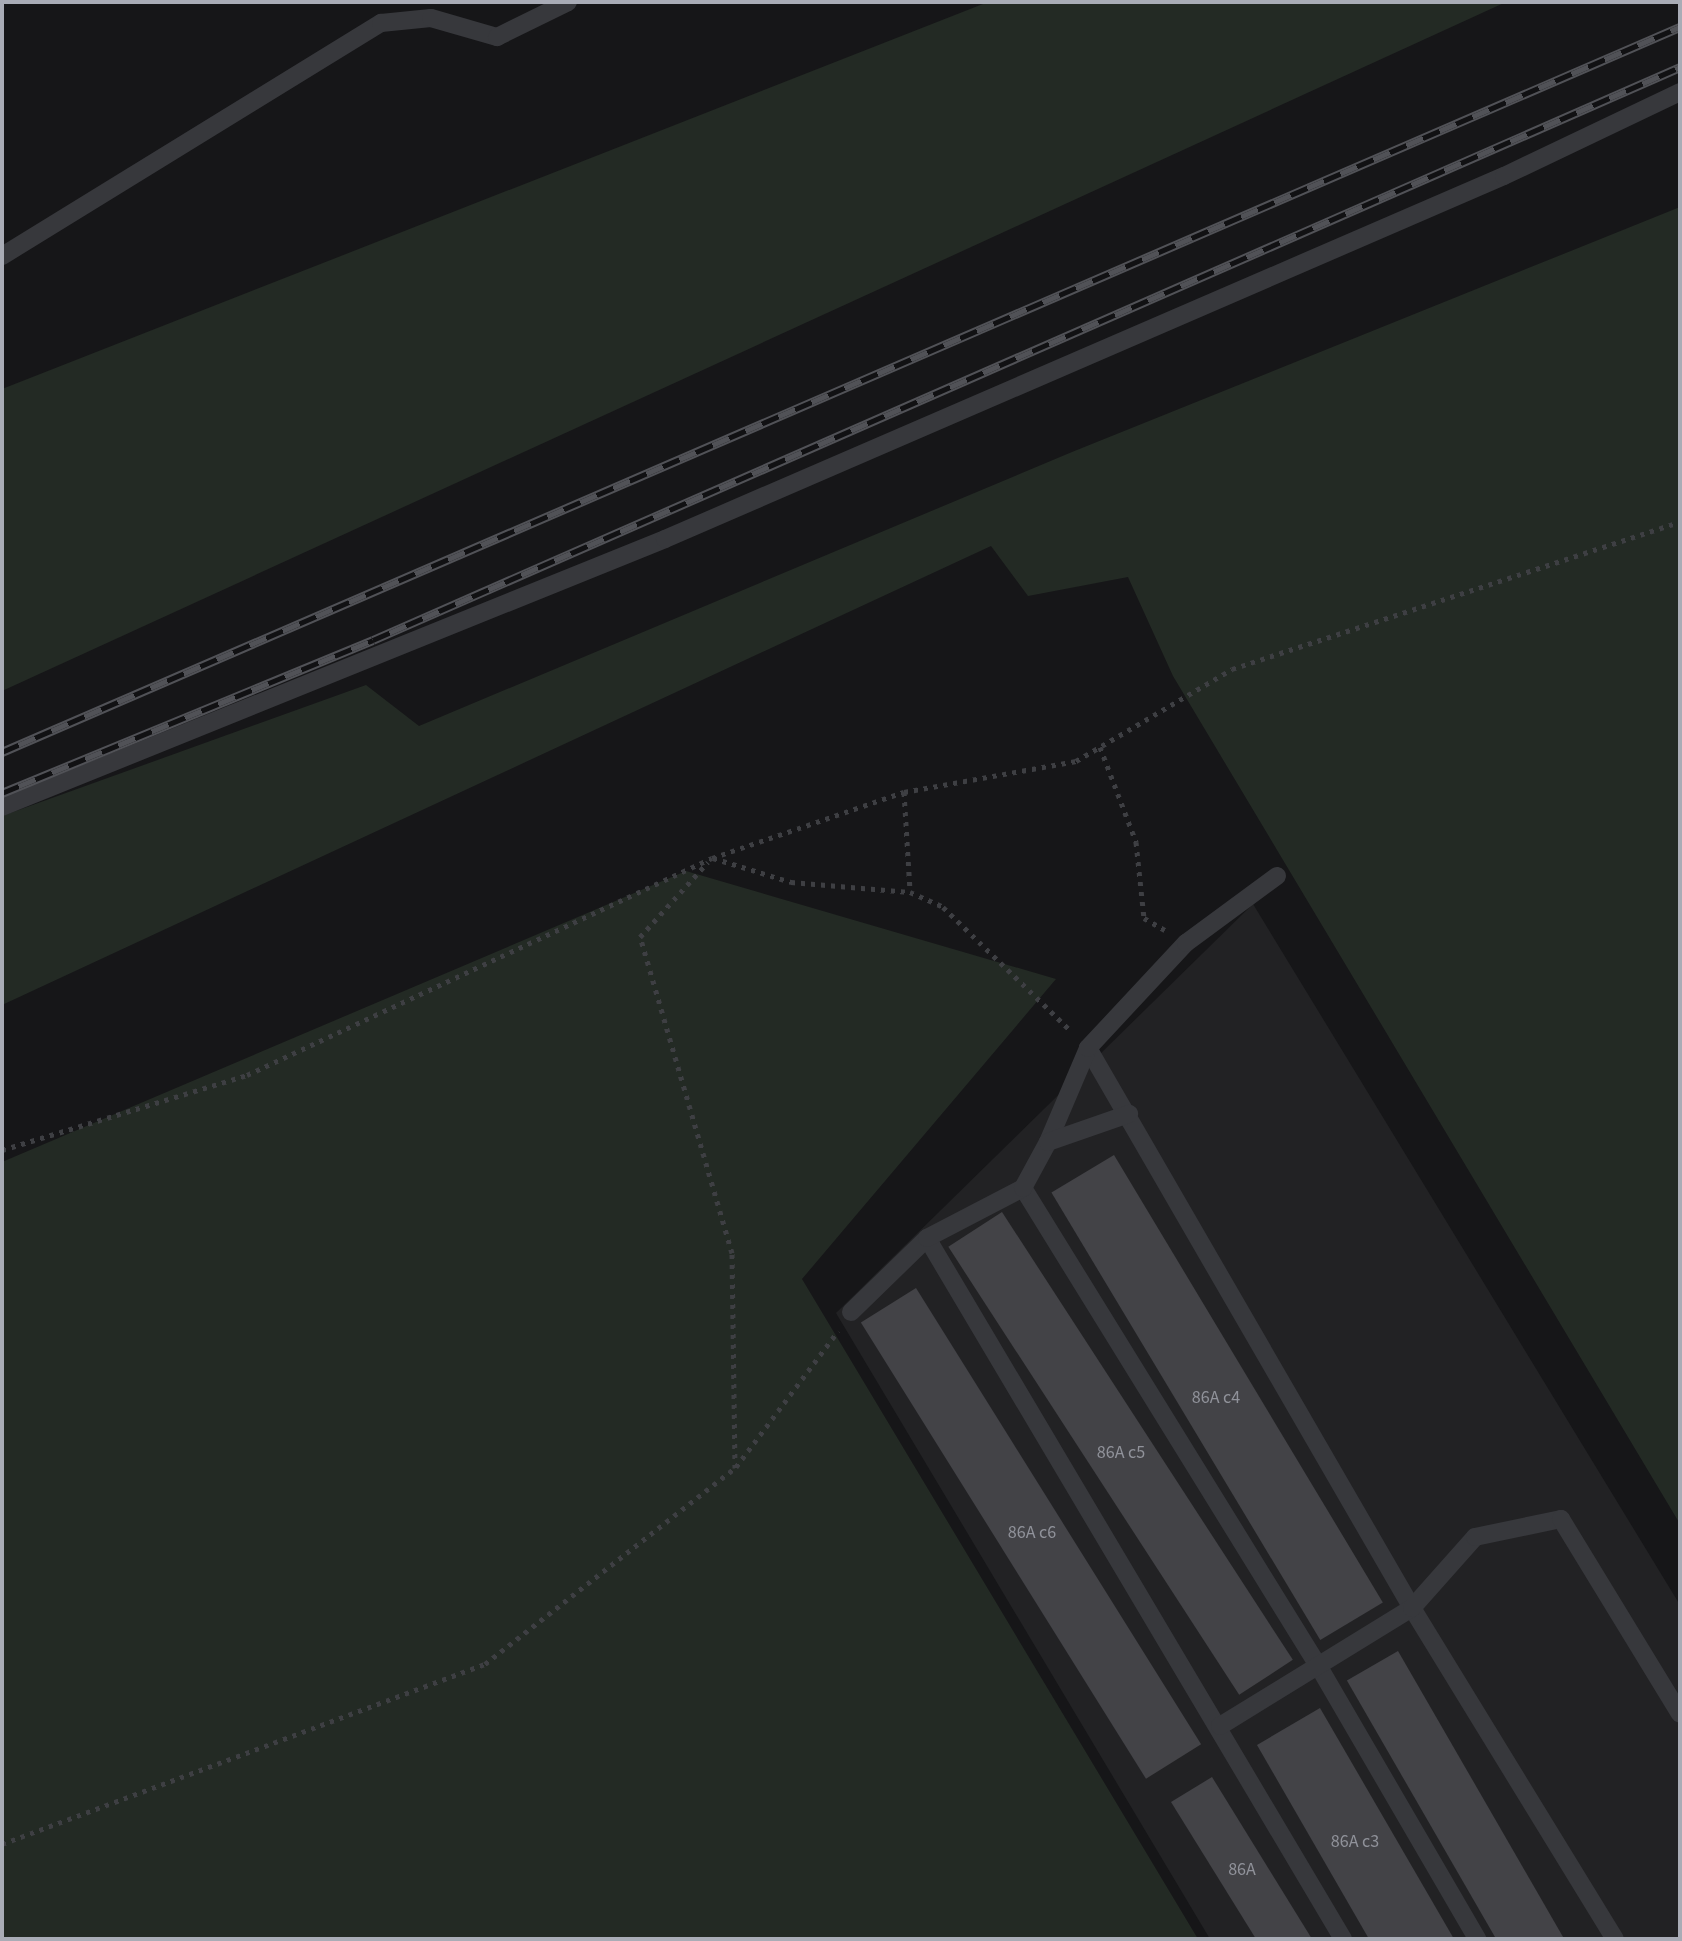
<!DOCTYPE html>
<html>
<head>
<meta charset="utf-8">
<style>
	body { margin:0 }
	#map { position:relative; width:1682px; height:1941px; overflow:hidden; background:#161618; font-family:"Source Sans 3",sans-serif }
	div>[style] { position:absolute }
	.built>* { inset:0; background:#222224 }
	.green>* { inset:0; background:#232a24 }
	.building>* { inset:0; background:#434347; transform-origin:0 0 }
	.path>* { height:5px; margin-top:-2.5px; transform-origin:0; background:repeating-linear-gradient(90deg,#3e3f43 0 4px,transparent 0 10px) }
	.lane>* { height:18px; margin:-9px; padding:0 9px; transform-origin:9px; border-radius:9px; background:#37383c }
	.rail>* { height:9px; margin-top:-4.5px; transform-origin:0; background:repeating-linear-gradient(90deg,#111113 0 18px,#515257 0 36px); box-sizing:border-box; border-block:2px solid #515257 }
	span { translate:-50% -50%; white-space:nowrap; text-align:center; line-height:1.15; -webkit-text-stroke:6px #111113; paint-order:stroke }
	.number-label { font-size:18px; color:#90929a }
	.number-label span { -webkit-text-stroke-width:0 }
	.frame { position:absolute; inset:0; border:4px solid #a9acb6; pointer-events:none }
</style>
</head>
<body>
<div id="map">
	<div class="built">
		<i style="clip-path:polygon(1253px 904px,1680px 1605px,1680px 1939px,1210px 1939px,836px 1313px)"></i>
	</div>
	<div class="green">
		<i style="clip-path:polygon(988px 2px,1506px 2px,2px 691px,2px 389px)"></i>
		<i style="clip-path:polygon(1680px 207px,1680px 1524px,1173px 676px,1128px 577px,1028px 596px,991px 546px,2px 1005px,2px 816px,366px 685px,419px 726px,1072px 452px)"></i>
		<i style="clip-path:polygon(686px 871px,1056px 979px,802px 1279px,1198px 1939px,2px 1939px,2px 1162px)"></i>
	</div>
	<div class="building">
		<i style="left:1114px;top:1155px;width:522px;height:73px;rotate:59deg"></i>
		<i style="left:1002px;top:1212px;width:534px;height:64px;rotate:57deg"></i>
		<i style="left:916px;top:1288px;width:538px;height:65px;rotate:58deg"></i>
		<i style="left:1398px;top:1651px;width:333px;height:59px;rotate:60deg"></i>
		<i style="clip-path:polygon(1320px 1708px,1454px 1939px,1369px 1939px,1257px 1745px)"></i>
		<i style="clip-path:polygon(1212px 1777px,1312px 1939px,1256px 1939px,1171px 1802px)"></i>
	</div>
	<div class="path">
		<i style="left:1100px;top:747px;width:102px;rotate:69.2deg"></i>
		<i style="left:1136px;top:842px;width:76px;rotate:84deg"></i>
		<i style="left:1144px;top:918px;width:24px;rotate:30deg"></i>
		<i style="left:904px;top:792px;width:99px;rotate:86.5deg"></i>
		<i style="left:713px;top:858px;width:82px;rotate:17.1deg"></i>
		<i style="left:791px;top:882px;width:119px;rotate:4.8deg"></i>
		<i style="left:910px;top:892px;width:36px;rotate:24deg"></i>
		<i style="left:943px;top:907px;width:177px;rotate:44.1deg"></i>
		<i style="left:2px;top:1150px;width:256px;rotate:-17deg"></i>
		<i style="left:247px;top:1075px;width:513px;rotate:-25.02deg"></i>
		<i style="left:712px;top:858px;width:203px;rotate:-19deg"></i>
		<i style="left:904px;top:792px;width:175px;rotate:-10.2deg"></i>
		<i style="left:1076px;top:761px;width:181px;rotate:-30.5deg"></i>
		<i style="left:1232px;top:669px;width:472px;rotate:-18.2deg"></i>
		<i style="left:736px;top:1467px;width:170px;rotate:-53.1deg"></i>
		<i style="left:2px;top:1844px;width:515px;rotate:-20.44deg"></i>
		<i style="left:485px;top:1664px;width:318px;rotate:-38.1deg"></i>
		<i style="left:735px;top:1468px;width:215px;rotate:-90.8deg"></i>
		<i style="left:732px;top:1253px;width:329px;rotate:-106.2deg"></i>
		<i style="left:640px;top:937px;width:101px;rotate:-47.8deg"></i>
	</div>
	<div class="lane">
		<i style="left:2px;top:256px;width:445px;rotate:-31.6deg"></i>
		<i style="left:381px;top:23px;width:50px;rotate:-5.7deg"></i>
		<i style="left:431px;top:18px;width:69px;rotate:16.1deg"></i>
		<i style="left:497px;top:37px;width:79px;rotate:-26.2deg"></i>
		<i style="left:2px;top:807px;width:715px;rotate:-22.01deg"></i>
		<i style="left:665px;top:539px;width:914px;rotate:-23.4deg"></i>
		<i style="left:1504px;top:176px;width:195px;rotate:-25.5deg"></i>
		<i style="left:1088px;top:1048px;width:647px;rotate:59.95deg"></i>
		<i style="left:1412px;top:1608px;width:388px;rotate:58.5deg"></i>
		<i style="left:1048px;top:1142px;width:102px;rotate:-66.9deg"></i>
		<i style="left:1088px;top:1048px;width:144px;rotate:-47deg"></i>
		<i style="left:1186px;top:943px;width:113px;rotate:-36.4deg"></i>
		<i style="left:1023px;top:1188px;width:563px;rotate:58.29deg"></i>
		<i style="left:1319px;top:1667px;width:315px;rotate:59.8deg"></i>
		<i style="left:927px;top:1238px;width:815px;rotate:59.31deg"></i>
		<i style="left:851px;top:1312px;width:106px;rotate:-44.2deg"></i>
		<i style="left:927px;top:1238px;width:108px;rotate:-27.5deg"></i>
		<i style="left:1023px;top:1188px;width:52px;rotate:-61.5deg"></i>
		<i style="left:1048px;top:1142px;width:86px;rotate:-19.1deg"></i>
		<i style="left:1220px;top:1726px;width:225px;rotate:-31.6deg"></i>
		<i style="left:1412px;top:1608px;width:95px;rotate:-48.4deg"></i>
		<i style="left:1475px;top:1537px;width:88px;rotate:-11.8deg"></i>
		<i style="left:1561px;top:1519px;width:228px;rotate:58.6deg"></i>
	</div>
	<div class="rail">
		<i style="left:2px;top:752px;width:1828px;rotate:-23.37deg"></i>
		<i style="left:2px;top:793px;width:401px;rotate:-22.4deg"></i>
		<i style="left:373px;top:640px;width:1427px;rotate:-23.67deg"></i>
	</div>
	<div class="number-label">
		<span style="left:1216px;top:1398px">86А с4</span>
		<span style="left:1121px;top:1453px">86А с5</span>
		<span style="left:1032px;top:1533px">86А с6</span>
		<span style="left:1355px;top:1842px">86А с3</span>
		<span style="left:1242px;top:1870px">86А</span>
	</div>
	<div class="frame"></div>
</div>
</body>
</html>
